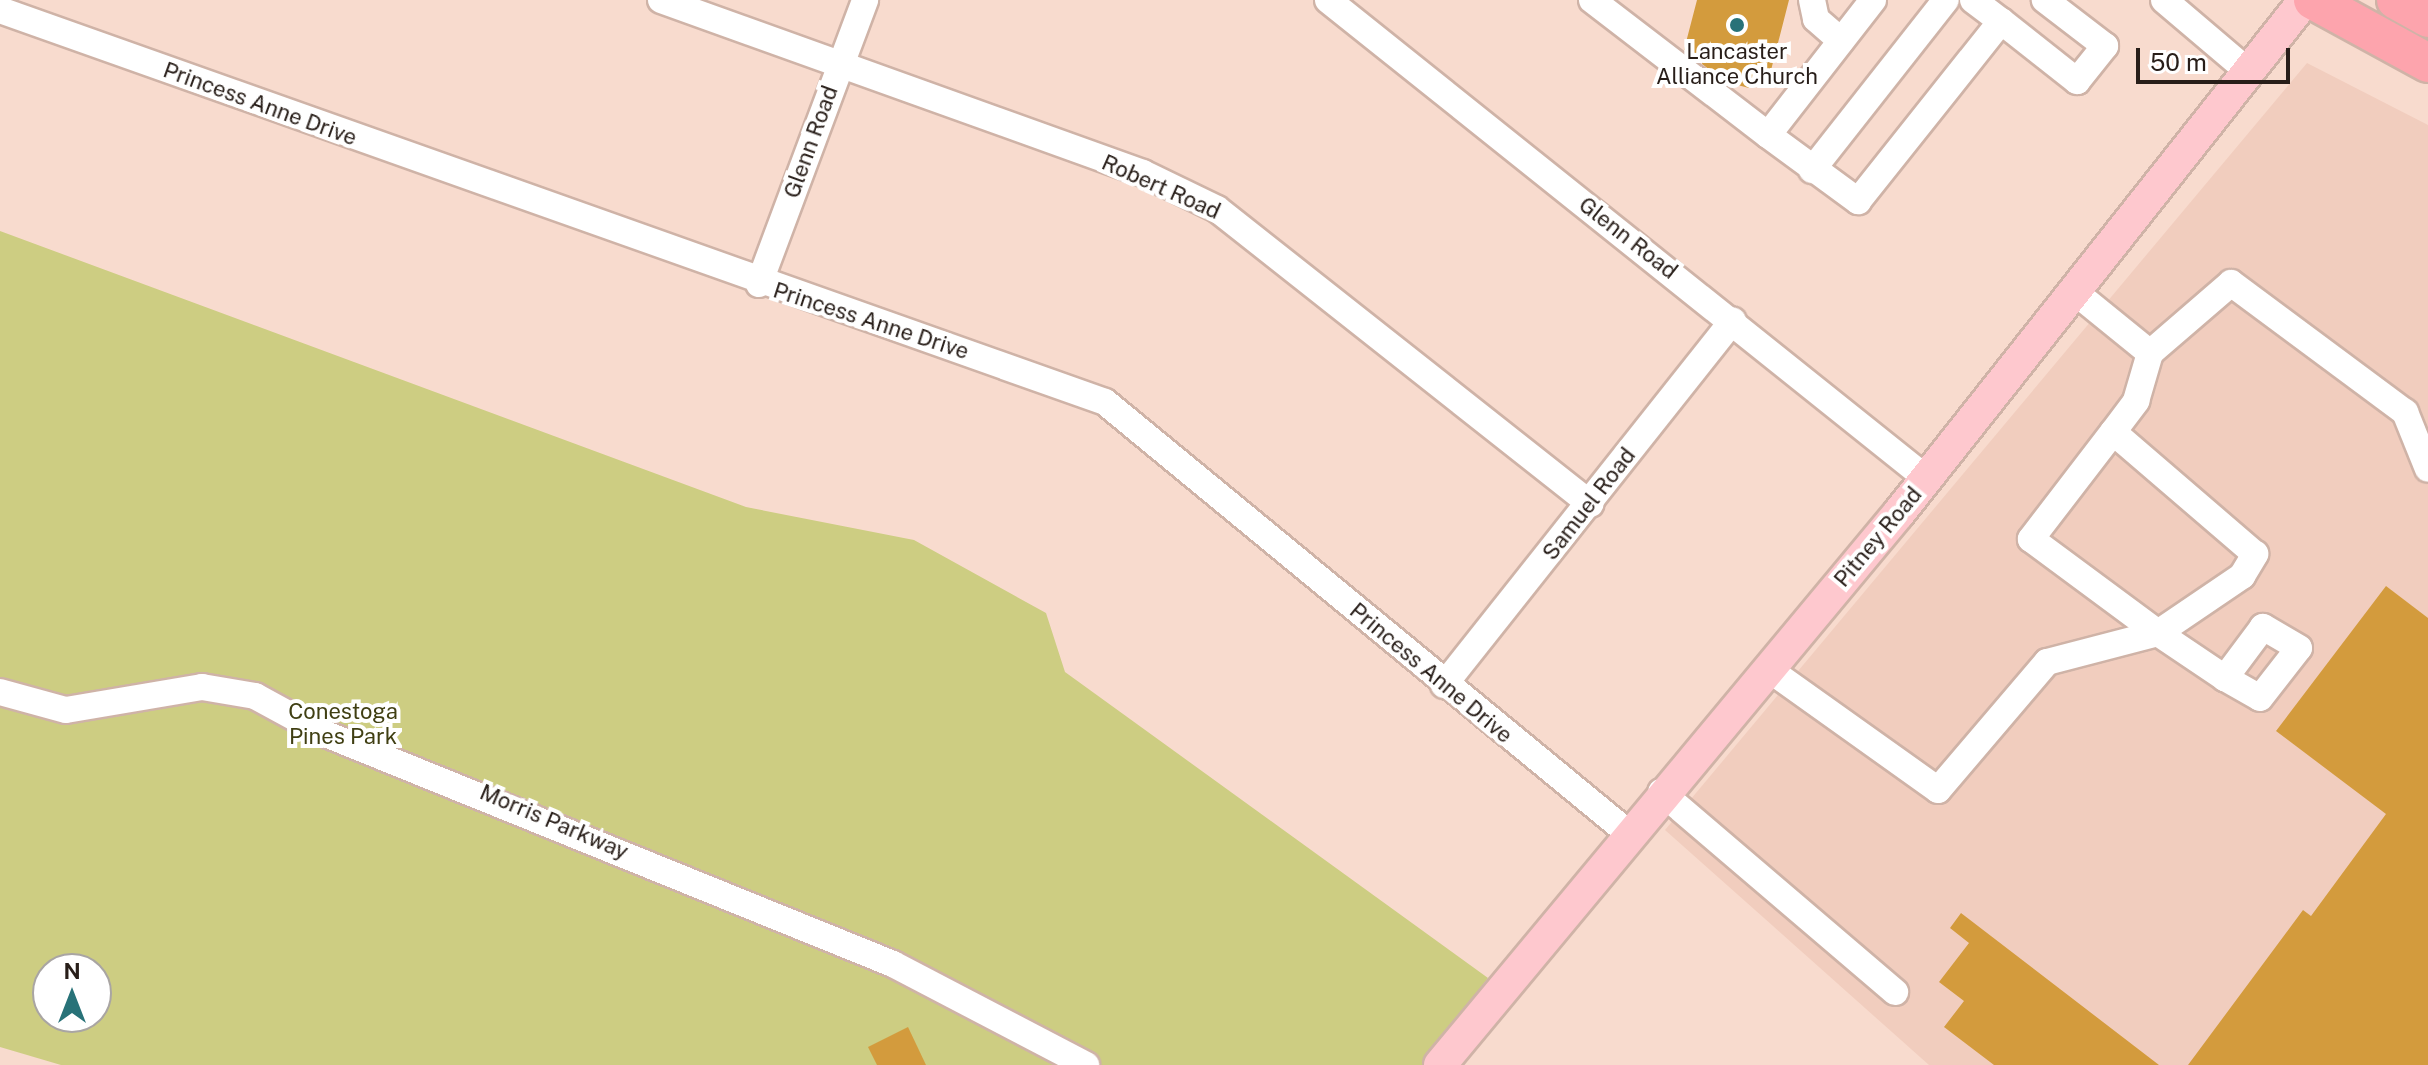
<!DOCTYPE html>
<html>
<head>
<meta charset="utf-8">
<style>
	body { margin:0 }
	#map { position:relative; width:2428px; height:1065px; overflow:hidden; background:#f8dbce; font-family:"Public Sans",sans-serif }
	div>[style] { position:absolute }
	.built>* { inset:0; background:#f1cdbe }
	.green>* { inset:0; background:#cdcd82 }
	.building>* { inset:0; background:#d39b3d }
	.roads { filter:drop-shadow(2px 0 #cfb3a7) drop-shadow(-2px 0 #cfb3a7) drop-shadow(0 2px #cfb3a7) drop-shadow(0 -2px #cfb3a7) }
	.minor>* { height:26px; margin:-13px; padding:0 13px; transform-origin:13px; border-radius:13px; background:#fff }
	.major>* { height:32px; margin:-16px; padding:0 16px; transform-origin:16px; border-radius:16px; background:#fec8ce }
	.highway>* { height:38px; margin:-19px; padding:0 19px; transform-origin:19px; border-radius:19px; background:#fda4ad }
	.dots>* { width:22px; height:22px; translate:-50% -50%; box-sizing:border-box; border:4px solid #fff; border-radius:50% }
	span { translate:-50% -50%; white-space:nowrap; text-align:center; line-height:1.15; -webkit-text-stroke:8px #fff; paint-order:stroke }
	.poi-label { font-size:22px; color:#281e19 }
	.street-label { font-size:22px; color:#281e19 }
	.park-label { font-size:22px; color:#403f13 }
	.north { position:absolute; left:32px; top:953px; width:80px; height:80px; box-sizing:border-box; background:#fff; border:2px solid #a9a5a3; border-radius:50%; rotate:0deg; font-size:22px; font-weight:700; line-height:32px; text-align:center; color:#281e19 }
	.north::after { content:''; display:block; margin:auto; width:28px; height:36px; background:#287278; clip-path:polygon(50% 0,100% 100%,50% 72%,0 100%) }
	.scale { position:absolute; left:2136px; top:48px; width:154px; height:36px; box-sizing:border-box; border:4px solid #281e19; border-top:0; padding-left:10px; font-size:24px; line-height:28px; white-space:nowrap; color:#281e19; -webkit-text-stroke:6px #fff; paint-order:stroke }
</style>
</head>
<body>
<div id="map">
	<div class="built">
		<i style="clip-path:polygon(2307px 63px,2428px 125px,2428px 1065px,1929px 1065px,1665px 830px)"></i>
	</div>
	<div class="green">
		<i style="clip-path:polygon(evenodd,0 231px,746px 507px,914px 540px,1046px 613px,1065px 672px,1488px 978px,1422px 1065px,61px 1065px,0 1047px,0 231px,48px 969px,96px 969px,96px 1017px,48px 1017px,48px 969px)"></i>
	</div>
	<div class="building">
		<i style="clip-path:polygon(1697px 0,1789px 0,1769px 78px,1753px 74px,1749px 88px,1726px 82px,1702px 64px,1704px 55px,1684px 50px)"></i>
		<i style="clip-path:polygon(2386px 586px,2428px 618px,2428px 1065px,2188px 1065px,2303px 910px,2311px 916px,2386px 814px,2276px 731px)"></i>
		<i style="clip-path:polygon(1961px 913px,2159px 1065px,1994px 1065px,1944px 1027px,1964px 1001px,1939px 982px,1969px 943px,1950px 928px)"></i>
		<i style="clip-path:polygon(908px 1027px,926px 1065px,877px 1065px,868px 1047px)"></i>
	</div>
	<div class="roads">
		<div class="minor">
			<i style="left:661px;top:0;width:512px;rotate:19.74deg"></i>
			<i style="left:1143px;top:173px;width:82px;rotate:25.9deg"></i>
			<i style="left:1217px;top:209px;width:476px;rotate:38.3deg"></i>
			<i style="left:1328px;top:0;width:766px;rotate:38.64deg"></i>
			<i style="left:1592px;top:0;width:222px;rotate:37.5deg"></i>
			<i style="left:1812px;top:0;width:19px;rotate:78deg"></i>
			<i style="left:1816px;top:19px;width:33px;rotate:41deg"></i>
			<i style="left:1873px;top:0;width:171px;rotate:127.9deg"></i>
			<i style="left:1768px;top:135px;width:112px;rotate:36.3deg"></i>
			<i style="left:1858px;top:201px;width:230px;rotate:-51.5deg"></i>
			<i style="left:2001px;top:21px;width:97px;rotate:38.3deg"></i>
			<i style="left:2077px;top:81px;width:45px;rotate:-51.3deg"></i>
			<i style="left:2105px;top:46px;width:76px;rotate:-142.5deg"></i>
			<i style="left:1973px;top:0;width:35px;rotate:37deg"></i>
			<i style="left:2164px;top:0;width:111px;rotate:40.3deg"></i>
			<i style="left:0;top:10px;width:1172px;rotate:19.53deg"></i>
			<i style="left:1105px;top:402px;width:676px;rotate:39.48deg"></i>
			<i style="left:1812px;top:170px;width:216px;rotate:-51.8deg"></i>
			<i style="left:759px;top:284px;width:303px;rotate:-69.5deg"></i>
			<i style="left:2075px;top:292px;width:97px;rotate:39.1deg"></i>
			<i style="left:2113px;top:432px;width:135px;rotate:127.5deg"></i>
			<i style="left:2031px;top:539px;width:158px;rotate:36.5deg"></i>
			<i style="left:2158px;top:633px;width:81px;rotate:33.9deg"></i>
			<i style="left:2225px;top:678px;width:40px;rotate:29.7deg"></i>
			<i style="left:2260px;top:698px;width:63px;rotate:-52deg"></i>
			<i style="left:2299px;top:648px;width:42px;rotate:-149.7deg"></i>
			<i style="left:2263px;top:627px;width:64px;rotate:126.7deg"></i>
			<i style="left:1767px;top:668px;width:210px;rotate:35.5deg"></i>
			<i style="left:1938px;top:790px;width:168px;rotate:-49.6deg"></i>
			<i style="left:2047px;top:662px;width:115px;rotate:-14.6deg"></i>
			<i style="left:2158px;top:633px;width:102px;rotate:-34.2deg"></i>
			<i style="left:2242px;top:576px;width:26px;rotate:-59deg"></i>
			<i style="left:2255px;top:554px;width:187px;rotate:-139.3deg"></i>
			<i style="left:2113px;top:432px;width:39px;rotate:-53deg"></i>
			<i style="left:2136px;top:401px;width:50px;rotate:-73.7deg"></i>
			<i style="left:2150px;top:353px;width:107px;rotate:-40.8deg"></i>
			<i style="left:2231px;top:283px;width:217px;rotate:36.6deg"></i>
			<i style="left:2405px;top:412px;width:61px;rotate:68deg"></i>
			<i style="left:1444px;top:685px;width:465px;rotate:-51.6deg"></i>
			<i style="left:0;top:692px;width:68px;rotate:15.3deg"></i>
			<i style="left:66px;top:710px;width:138px;rotate:-9.6deg"></i>
			<i style="left:202px;top:687px;width:54px;rotate:9.6deg"></i>
			<i style="left:255px;top:696px;width:77px;rotate:28.6deg"></i>
			<i style="left:323px;top:733px;width:615px;rotate:22.06deg"></i>
			<i style="left:893px;top:964px;width:218px;rotate:27.6deg"></i>
			<i style="left:1661px;top:792px;width:308px;rotate:40.5deg"></i>
		</div>
		<div class="major">
			<i style="left:1440px;top:1065px;width:718px;rotate:-50.26deg"></i>
			<i style="left:1899px;top:513px;width:654px;rotate:-51.64deg"></i>
		</div>
		<div class="highway">
			<i style="left:2313px;top:0;width:131px;rotate:28.7deg"></i>
			<i style="left:2396px;top:0;width:37px;rotate:29deg"></i>
		</div>
	</div>
	<div class="dots">
		<i style="left:1737px;top:25px;background:#287278"></i>
	</div>
	<div class="poi-label">
		<span style="left:1737px;top:64px">Lancaster<br>Alliance Church</span>
	</div>
	<div class="street-label">
		<span style="left:260px;top:104px;rotate:20deg">Princess Anne Drive</span>
		<span style="left:811px;top:142px;rotate:-70deg">Glenn Road</span>
		<span style="left:1161px;top:187px;rotate:24deg">Robert Road</span>
		<span style="left:1628px;top:238px;rotate:38deg">Glenn Road</span>
		<span style="left:871px;top:321px;rotate:18deg">Princess Anne Drive</span>
		<span style="left:1589px;top:504px;rotate:-52deg">Samuel Road</span>
		<span style="left:1878px;top:537px;rotate:-50deg">Pitney Road</span>
		<span style="left:1431px;top:673px;rotate:40deg">Princess Anne Drive</span>
		<span style="left:554px;top:822px;rotate:23deg">Morris Parkway</span>
	</div>
	<div class="park-label">
		<span style="left:343px;top:724px">Conestoga<br>Pines Park</span>
	</div>
	<div class="north">N</div>
	<div class="scale">50 m</div>
</div>
</body>
</html>
